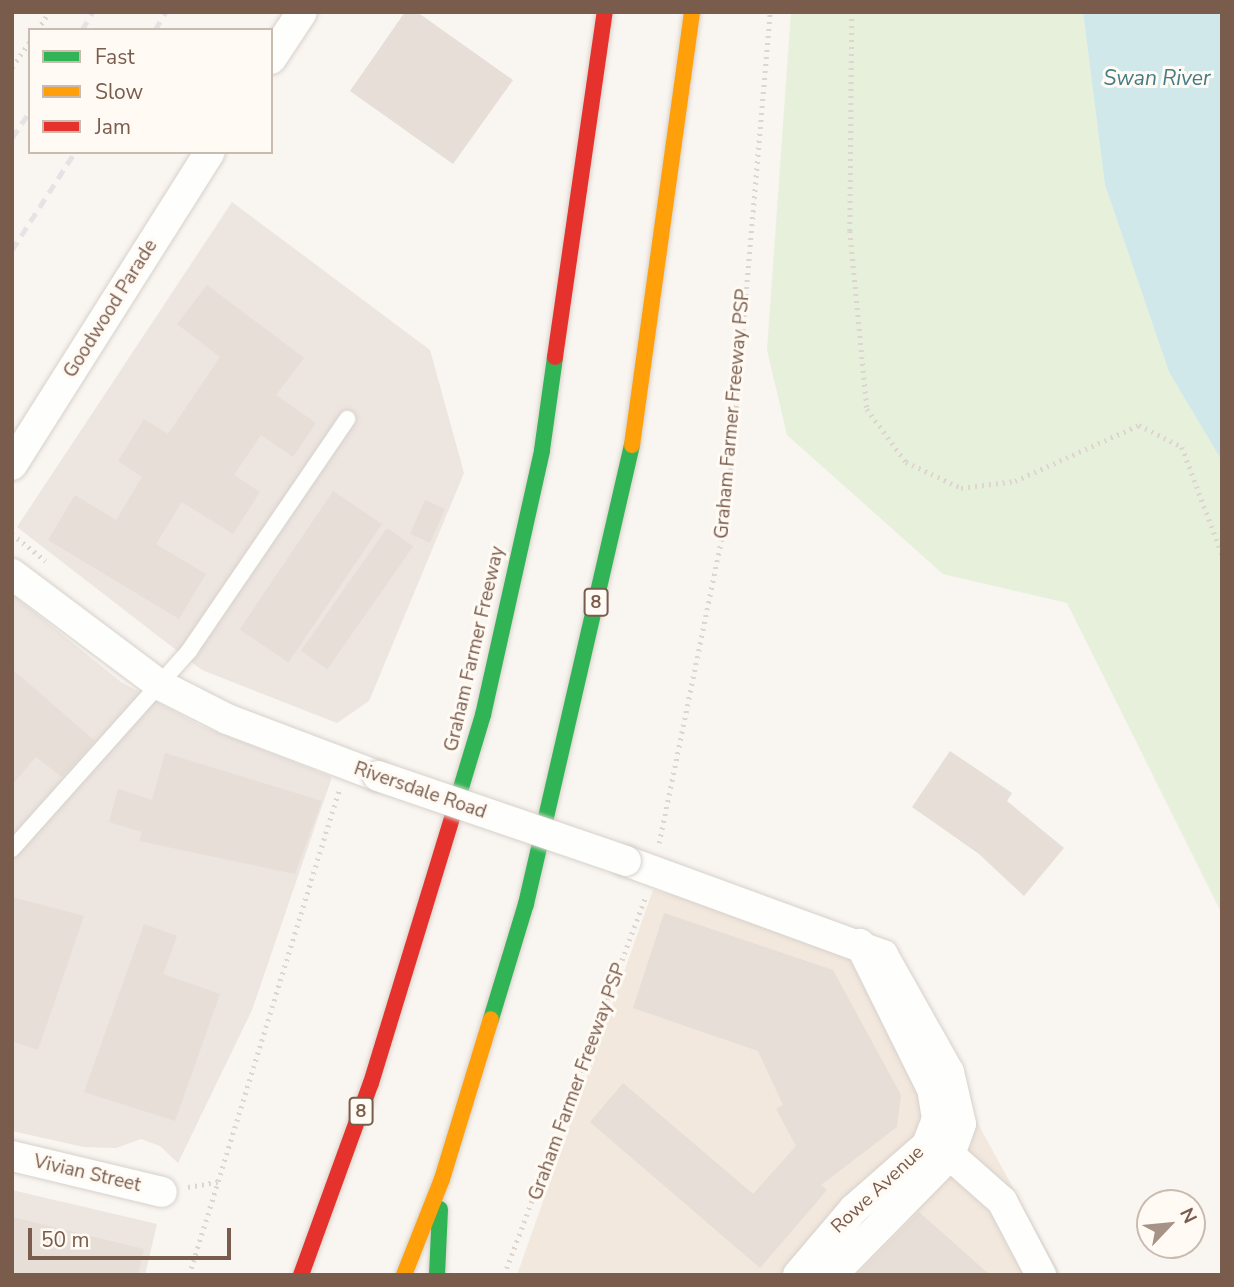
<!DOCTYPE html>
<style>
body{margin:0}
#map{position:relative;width:1234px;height:1287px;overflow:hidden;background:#f9f5f0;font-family:"Nunito Sans",sans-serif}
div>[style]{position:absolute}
.residential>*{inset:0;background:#f2e8de}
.industrial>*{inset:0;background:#ede5e0}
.green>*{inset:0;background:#e7f0db}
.water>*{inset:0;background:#d0e8ea}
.building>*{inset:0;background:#e6ded7;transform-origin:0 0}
.path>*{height:4.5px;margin-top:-2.25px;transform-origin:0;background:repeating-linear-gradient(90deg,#dcd5d0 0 2px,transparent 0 7px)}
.roads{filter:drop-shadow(0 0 2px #d7d1cb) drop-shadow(0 0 2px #d7d1cb)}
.lane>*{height:16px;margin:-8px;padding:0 8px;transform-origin:8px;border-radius:8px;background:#fefefd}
.street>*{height:30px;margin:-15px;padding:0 15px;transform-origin:15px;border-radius:15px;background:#fefefd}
.fast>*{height:16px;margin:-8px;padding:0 8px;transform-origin:8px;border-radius:8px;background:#30b455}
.slow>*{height:16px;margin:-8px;padding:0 8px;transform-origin:8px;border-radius:8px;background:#ff9f0a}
.jam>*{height:16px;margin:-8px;padding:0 8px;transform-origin:8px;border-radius:8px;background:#e5322d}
.rail>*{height:5px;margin-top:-2.5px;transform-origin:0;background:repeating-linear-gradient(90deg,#e6e3e7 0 10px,transparent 0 17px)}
.bridges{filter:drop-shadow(0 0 2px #d7d1cb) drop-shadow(0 0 2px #d7d1cb)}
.street-bridge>*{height:30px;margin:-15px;padding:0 15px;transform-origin:15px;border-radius:15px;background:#fefefd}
span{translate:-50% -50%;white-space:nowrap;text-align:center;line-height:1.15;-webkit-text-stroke:6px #fffaf3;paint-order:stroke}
.shield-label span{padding:2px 5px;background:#fffaf3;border:2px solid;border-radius:5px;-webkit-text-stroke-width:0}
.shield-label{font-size:18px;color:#7a5c4d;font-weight:700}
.street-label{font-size:19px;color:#7a5c4d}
.water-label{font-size:21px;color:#437c86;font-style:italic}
.frame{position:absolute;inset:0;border:14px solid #7a5c4d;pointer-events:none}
.legend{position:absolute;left:28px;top:28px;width:245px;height:126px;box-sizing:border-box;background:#fffaf3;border:2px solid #cabbb1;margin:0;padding:9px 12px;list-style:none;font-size:21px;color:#7a5c4d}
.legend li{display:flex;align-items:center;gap:14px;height:35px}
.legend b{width:35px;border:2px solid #cabbb1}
.north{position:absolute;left:1136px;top:1189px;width:70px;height:70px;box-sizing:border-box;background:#fffaf3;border:2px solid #cabbb1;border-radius:50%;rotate:64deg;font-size:19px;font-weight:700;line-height:28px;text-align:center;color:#7a5c4d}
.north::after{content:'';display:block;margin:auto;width:24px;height:32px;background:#a69286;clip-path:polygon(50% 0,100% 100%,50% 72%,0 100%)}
.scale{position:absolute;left:28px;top:1228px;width:203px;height:32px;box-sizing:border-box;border:4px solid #7a5c4d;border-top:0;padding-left:9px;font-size:21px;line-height:24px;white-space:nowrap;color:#7a5c4d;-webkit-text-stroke:5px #fffaf3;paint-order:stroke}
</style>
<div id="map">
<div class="residential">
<i style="clip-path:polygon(653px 890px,881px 947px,1061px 1275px,517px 1275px)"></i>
</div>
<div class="industrial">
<i style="clip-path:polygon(232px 202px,430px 350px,464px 473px,369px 701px,337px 723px,202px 670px,17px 527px)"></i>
<i style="clip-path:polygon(12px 594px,121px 682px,199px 725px,332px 777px,252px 1010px,178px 1163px,160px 1146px,141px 1139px,116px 1148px,84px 1147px,12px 1131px)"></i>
<i style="clip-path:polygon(12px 1190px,157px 1224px,145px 1275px,12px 1275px)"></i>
</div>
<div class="green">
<i style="clip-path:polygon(791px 12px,1083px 12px,1105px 185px,1169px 372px,1222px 461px,1222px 914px,1067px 603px,943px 574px,787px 435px,767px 350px)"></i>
</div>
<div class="water">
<i style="clip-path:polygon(1083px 12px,1222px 12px,1222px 461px,1169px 372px,1105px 185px)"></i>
</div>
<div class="building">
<i style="clip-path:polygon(405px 12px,417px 12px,513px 80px,453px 164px,350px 91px)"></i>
<i style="clip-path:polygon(207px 285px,304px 358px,276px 395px,316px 423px,293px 457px,261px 435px,234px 475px,260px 492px,233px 534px,182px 502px,156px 544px,206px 574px,179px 619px,48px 540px,75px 495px,116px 520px,142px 477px,118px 461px,144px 419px,168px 434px,220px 357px,177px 324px)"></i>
<i style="left:333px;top:491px;width:59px;height:167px;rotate:34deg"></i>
<i style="left:425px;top:500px;width:22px;height:37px;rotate:24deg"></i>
<i style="left:387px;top:528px;width:32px;height:150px;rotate:35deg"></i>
<i style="clip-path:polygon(12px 669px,95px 741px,62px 777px,36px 757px,12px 785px)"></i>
<i style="clip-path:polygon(950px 751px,1012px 793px,1007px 801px,1064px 848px,1024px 896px,979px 854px,912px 807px)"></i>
<i style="clip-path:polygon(165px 753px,322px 801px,295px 874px,139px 841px,142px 832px,109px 822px,118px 789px,152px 800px)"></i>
<i style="clip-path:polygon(12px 897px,84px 916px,38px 1050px,12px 1041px)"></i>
<i style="clip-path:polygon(664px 913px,833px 970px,901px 1095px,897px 1127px,821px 1185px,827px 1190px,760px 1268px,590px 1122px,623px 1083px,753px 1194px,796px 1146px,776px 1109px,783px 1105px,758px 1051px,633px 1008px)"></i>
<i style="clip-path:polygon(144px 924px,177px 936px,163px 974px,220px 994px,175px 1121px,84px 1092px)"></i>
<i style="clip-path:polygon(919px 1212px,990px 1275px,857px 1275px)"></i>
<i style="clip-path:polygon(12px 1217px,144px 1249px,138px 1275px,12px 1275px)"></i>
</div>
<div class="path">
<i style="left:852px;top:12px;width:219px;rotate:90.5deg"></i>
<i style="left:850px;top:231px;width:179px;rotate:84.5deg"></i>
<i style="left:867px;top:409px;width:66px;rotate:53.7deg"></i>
<i style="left:906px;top:462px;width:61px;rotate:25.3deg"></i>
<i style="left:961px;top:488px;width:54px;rotate:-7.4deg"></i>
<i style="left:1015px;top:481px;width:136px;rotate:-24.3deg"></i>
<i style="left:1139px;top:425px;width:48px;rotate:27.1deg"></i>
<i style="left:1182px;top:447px;width:114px;rotate:69.5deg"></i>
<i style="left:37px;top:30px;width:22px;rotate:-56deg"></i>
<i style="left:12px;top:67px;width:32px;rotate:-55deg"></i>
<i style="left:12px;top:534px;width:43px;rotate:38.5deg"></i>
<i style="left:659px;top:843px;width:338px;rotate:-78.4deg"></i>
<i style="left:727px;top:512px;width:502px;rotate:-85.08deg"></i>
<i style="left:188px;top:1187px;width:34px;rotate:-10deg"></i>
<i style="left:189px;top:1275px;width:508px;rotate:-72.81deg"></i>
<i style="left:504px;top:1275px;width:406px;rotate:-69.5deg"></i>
</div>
<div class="roads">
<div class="lane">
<i style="left:12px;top:849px;width:266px;rotate:-48.2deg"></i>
<i style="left:189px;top:651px;width:281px;rotate:-55.7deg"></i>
</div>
<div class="street">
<i style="left:271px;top:59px;width:56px;rotate:-56.6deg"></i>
<i style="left:12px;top:465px;width:370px;rotate:-57.7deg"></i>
<i style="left:12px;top:574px;width:185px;rotate:36.9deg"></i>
<i style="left:160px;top:685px;width:75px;rotate:26.9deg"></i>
<i style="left:227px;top:719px;width:161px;rotate:20.7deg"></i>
<i style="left:626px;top:861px;width:274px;rotate:20.1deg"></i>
<i style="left:883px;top:955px;width:134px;rotate:60.6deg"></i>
<i style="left:949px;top:1072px;width:53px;rotate:77deg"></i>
<i style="left:961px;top:1124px;width:33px;rotate:110deg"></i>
<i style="left:950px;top:1155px;width:168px;rotate:134.5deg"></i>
<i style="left:934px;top:1141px;width:91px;rotate:41.4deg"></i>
<i style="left:1002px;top:1201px;width:84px;rotate:62.2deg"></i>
<i style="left:12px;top:1156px;width:154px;rotate:13.5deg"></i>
<i style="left:798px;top:1275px;width:87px;rotate:-49.7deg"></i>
<i style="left:854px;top:1209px;width:97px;rotate:-41.2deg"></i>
<i style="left:927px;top:1145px;width:28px;rotate:-69deg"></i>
<i style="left:937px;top:1119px;width:30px;rotate:-99deg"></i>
<i style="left:932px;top:1089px;width:162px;rotate:-116.4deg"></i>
</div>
<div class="fast">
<i style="left:454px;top:811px;width:100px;rotate:-73.2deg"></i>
<i style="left:483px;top:715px;width:271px;rotate:-77.4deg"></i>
<i style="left:542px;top:450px;width:94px;rotate:-82deg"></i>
<i style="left:491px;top:1019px;width:120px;rotate:-73.1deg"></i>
<i style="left:526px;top:904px;width:471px;rotate:-77deg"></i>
<i style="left:437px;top:1275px;width:66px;rotate:-87.4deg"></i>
</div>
<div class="slow">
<i style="left:632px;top:445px;width:437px;rotate:-82.1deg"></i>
<i style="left:404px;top:1275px;width:103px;rotate:-68.4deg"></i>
<i style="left:442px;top:1179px;width:167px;rotate:-73deg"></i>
</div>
<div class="jam">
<i style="left:555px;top:357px;width:349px;rotate:-81.8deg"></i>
<i style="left:301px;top:1275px;width:204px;rotate:-70deg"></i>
<i style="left:371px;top:1083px;width:284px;rotate:-73deg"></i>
</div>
</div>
<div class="rail">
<i style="left:82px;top:30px;width:21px;rotate:-59deg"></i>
<i style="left:155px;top:30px;width:21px;rotate:-59deg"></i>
<i style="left:12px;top:138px;width:32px;rotate:-56deg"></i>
<i style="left:12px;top:250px;width:117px;rotate:-57.3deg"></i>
</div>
<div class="bridges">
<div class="street-bridge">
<i style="left:378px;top:776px;width:262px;rotate:18.9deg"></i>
</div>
</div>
<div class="shield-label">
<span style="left:596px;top:602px">8</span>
<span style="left:361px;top:1111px">8</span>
</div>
<div class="street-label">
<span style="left:111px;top:309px;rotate:-58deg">Goodwood Parade</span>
<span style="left:733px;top:414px;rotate:-85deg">Graham Farmer Freeway PSP</span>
<span style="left:475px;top:649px;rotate:-77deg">Graham Farmer Freeway</span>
<span style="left:420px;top:791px;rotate:19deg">Riversdale Road</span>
<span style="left:578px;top:1082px;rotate:-70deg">Graham Farmer Freeway PSP</span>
<span style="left:87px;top:1174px;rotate:13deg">Vivian Street</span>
<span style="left:878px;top:1190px;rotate:-43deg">Rowe Avenue</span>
</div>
<div class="water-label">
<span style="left:1157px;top:78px">Swan River</span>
</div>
<div class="frame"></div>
<ul class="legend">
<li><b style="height:9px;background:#30b455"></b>Fast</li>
<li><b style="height:9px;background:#ff9f0a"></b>Slow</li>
<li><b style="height:9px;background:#e5322d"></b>Jam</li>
</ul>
<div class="north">N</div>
<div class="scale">50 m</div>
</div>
